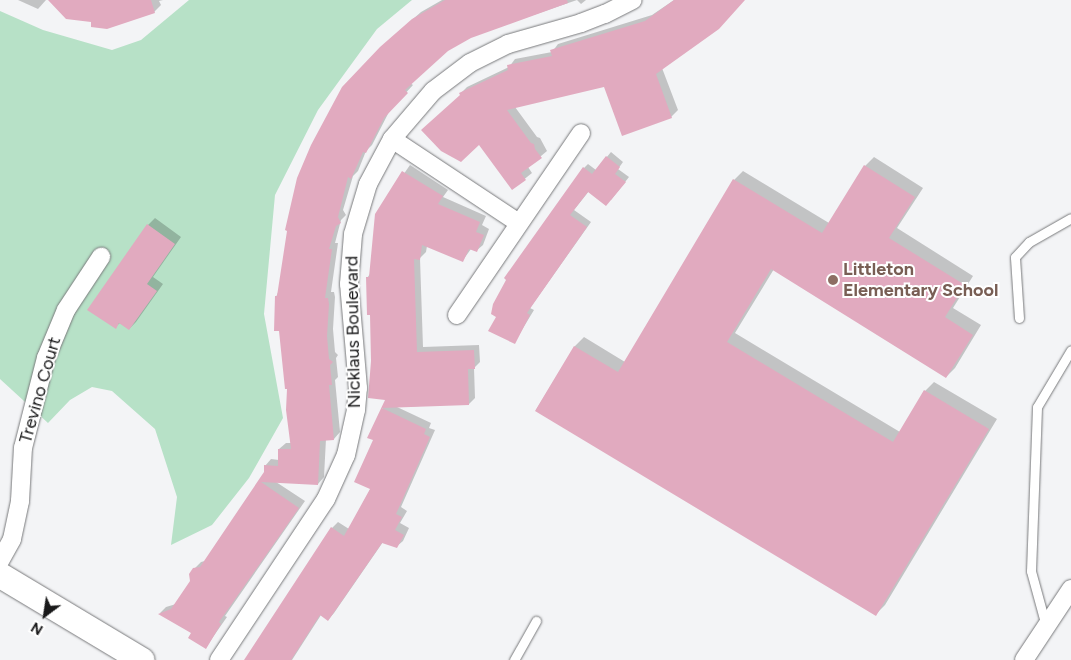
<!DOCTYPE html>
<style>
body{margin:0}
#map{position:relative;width:1071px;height:660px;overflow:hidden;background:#f3f4f6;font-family:Figtree,sans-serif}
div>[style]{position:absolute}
.green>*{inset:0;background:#b7e1c7}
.shadow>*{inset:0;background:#0003}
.building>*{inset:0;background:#e1aabf}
.roads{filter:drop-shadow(0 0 1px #78797b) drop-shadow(0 0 1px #78797b)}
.lane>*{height:9px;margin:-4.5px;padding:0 4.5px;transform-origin:4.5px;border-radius:4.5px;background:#fff}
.street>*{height:18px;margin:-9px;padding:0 9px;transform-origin:9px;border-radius:9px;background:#fff}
.secondary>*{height:25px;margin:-12.5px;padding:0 12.5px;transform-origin:12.5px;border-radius:12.5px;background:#fff}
.dots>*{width:14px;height:14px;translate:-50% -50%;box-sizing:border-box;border:2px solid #fff;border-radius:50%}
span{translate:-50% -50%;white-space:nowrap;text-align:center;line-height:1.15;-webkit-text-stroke:4px #fff;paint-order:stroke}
.education-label{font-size:18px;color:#785e54;font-weight:700}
.left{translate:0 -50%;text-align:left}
.street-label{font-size:18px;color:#19191a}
.north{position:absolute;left:20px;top:590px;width:50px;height:50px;-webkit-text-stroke:4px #fff;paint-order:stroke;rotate:211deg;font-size:14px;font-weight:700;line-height:20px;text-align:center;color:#19191a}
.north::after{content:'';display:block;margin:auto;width:18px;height:22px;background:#19191a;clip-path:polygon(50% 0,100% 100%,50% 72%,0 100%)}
</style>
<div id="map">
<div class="green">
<i style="clip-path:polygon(189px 0,412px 0,377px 29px,318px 110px,275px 195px,264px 314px,283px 418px,249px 478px,212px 525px,171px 545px,177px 497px,155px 429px,112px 391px,92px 387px,70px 400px,48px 423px,0 379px,0 11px,43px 30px,112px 50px,141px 40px)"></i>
</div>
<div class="shadow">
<i style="clip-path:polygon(18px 0,46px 0,38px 9px)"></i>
<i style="clip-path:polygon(50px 0,163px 0,159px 1px,161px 5px,154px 12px,93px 21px)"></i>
<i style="clip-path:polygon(442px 0,577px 0,470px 37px,448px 50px,410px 83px,413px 85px,390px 110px,372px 145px,366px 151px,358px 171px,353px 176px,343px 210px,346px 215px,341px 220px,335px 243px,338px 243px,331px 292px,334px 292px,335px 297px,333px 329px,335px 352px,338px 355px,336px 358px,338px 377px,335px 380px,340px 432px,334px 439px,326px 439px,324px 477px,318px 484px,276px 482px,305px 501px,225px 616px,227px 617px,206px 647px,192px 633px,160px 613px,166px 607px,176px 604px,192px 581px,194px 569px,201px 562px,205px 561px,265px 473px,265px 466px,271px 459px,279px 460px,279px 449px,286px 443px,291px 443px,289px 388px,276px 297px,388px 41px,421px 12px)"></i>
<i style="clip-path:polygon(577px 0,586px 0,581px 4px)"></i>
<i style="clip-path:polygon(674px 0,744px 0,662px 68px,678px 110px,671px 117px,605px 85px,515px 107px,537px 137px,540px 138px,547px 151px,528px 167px,532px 173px,512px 189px,461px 93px,467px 87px,509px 67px,515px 59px,552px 52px,558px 44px,652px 15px)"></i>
<i style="clip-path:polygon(611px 152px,623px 162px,618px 169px,629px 177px,611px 200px,589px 191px,574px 210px,591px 222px,530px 308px,534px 310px,514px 343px,584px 168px,588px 164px,596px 170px)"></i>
<i style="clip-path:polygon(874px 157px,923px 188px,897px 228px,973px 276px,953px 308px,981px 325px,955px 368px,946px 377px,774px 269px,735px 333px,900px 432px,925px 391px,934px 382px,997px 419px,885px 605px,876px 614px,536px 410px,575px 346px,584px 337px,625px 362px,734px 180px,743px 171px,829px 223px,865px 166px)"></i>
<i style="clip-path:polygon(410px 165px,448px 190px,443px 197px,486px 216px,482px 225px,489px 229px,483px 245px,476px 251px,471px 249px,463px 260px,427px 246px,426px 252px,420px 258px,423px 347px,479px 345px,480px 362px,474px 368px,475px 398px,469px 404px,397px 407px,431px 423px,429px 428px,435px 430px,401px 507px,407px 511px,400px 523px,409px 528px,403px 541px,396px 547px,383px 542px,334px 613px,328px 620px,321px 615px,292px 660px,245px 660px,332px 528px,338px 522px,349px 529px,371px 488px,374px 439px,369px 437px,387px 399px,372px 361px,372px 313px,367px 278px,370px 274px,376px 214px)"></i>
<i style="clip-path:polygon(155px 218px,181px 237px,153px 277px,163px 284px,136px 322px,129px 329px,120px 323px,115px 327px,148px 225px)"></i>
</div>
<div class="building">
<i style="clip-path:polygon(48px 0,151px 0,155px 13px,107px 29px,91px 27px,91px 22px,66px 19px)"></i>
<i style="clip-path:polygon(445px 0,567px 0,568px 3px,471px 38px,448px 51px,405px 90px,408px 93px,384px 118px,366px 153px,363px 152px,351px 179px,348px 177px,338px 217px,341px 223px,336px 226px,329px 249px,332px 249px,325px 298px,328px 298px,329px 304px,327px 336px,329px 359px,333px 362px,330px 365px,332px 385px,329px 385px,334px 440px,320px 441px,318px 485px,261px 482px,299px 508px,219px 622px,221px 624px,206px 649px,188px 638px,191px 633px,158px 614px,171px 609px,190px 581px,189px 574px,193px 568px,200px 567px,264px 472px,264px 465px,278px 466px,278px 449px,291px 449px,286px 410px,287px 389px,285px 389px,279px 331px,274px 331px,275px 296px,277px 296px,287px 231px,285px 230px,297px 178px,311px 145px,342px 87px,380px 47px,412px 19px)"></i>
<i style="clip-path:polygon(674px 0,745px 0,719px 29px,656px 74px,672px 118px,622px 136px,604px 87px,507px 110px,531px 143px,534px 144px,535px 149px,542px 158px,521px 173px,526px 180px,512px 190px,479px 145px,461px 162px,441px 151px,421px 130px,460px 95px,459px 93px,508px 70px,507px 65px,552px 56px,550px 50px,645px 21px)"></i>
<i style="clip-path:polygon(606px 156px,620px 167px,615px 174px,626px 182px,606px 206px,588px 192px,570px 215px,587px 227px,527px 313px,530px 315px,515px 344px,488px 331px,496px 317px,491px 314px,493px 304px,506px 280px,504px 278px,583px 167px,592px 174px)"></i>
<i style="clip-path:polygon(864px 165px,915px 197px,889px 238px,965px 285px,945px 317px,973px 335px,946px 378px,771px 269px,727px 342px,893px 442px,924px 390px,989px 429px,876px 616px,535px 411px,574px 346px,618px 372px,733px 179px,822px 233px)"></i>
<i style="clip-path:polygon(402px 171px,443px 196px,438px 204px,480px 222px,476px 232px,484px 235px,477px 252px,469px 249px,463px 262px,422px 245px,420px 260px,414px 259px,417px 352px,474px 350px,475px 369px,468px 369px,469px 405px,382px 408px,426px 429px,424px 434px,430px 437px,396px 514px,402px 517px,395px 530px,404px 535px,397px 548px,382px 543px,328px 621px,320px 615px,291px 660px,244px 660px,331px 527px,344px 536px,370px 489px,354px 482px,373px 440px,367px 438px,385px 400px,368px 398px,371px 361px,370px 315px,367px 315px,366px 277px,369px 277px,375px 214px)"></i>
<i style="clip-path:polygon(147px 224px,175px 244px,147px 284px,157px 291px,129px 330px,119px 323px,116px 329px,87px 310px)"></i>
</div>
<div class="roads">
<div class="lane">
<i style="left:1019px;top:318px;width:61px;rotate:-93.8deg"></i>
<i style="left:1015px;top:257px;width:21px;rotate:-47deg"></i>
<i style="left:1029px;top:242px;width:48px;rotate:-29.7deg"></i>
<i style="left:1046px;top:626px;width:57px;rotate:-105.3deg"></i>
<i style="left:1031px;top:571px;width:164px;rotate:-87.9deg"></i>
<i style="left:1037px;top:407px;width:66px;rotate:-59.2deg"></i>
<i style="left:514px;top:660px;width:45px;rotate:-60.6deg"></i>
</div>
<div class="street">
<i style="left:392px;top:139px;width:152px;rotate:33.5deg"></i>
<i style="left:457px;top:315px;width:220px;rotate:-55.7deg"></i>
<i style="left:0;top:561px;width:25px;rotate:-61deg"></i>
<i style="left:12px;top:539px;width:39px;rotate:-78deg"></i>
<i style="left:20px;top:501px;width:53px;rotate:-86.8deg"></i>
<i style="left:23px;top:448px;width:93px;rotate:-75.7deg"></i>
<i style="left:46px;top:358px;width:52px;rotate:-67.4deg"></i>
<i style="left:66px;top:310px;width:64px;rotate:-56.6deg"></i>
<i style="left:219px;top:660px;width:193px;rotate:-56.4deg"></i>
<i style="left:326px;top:499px;width:48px;rotate:-65.6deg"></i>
<i style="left:346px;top:455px;width:46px;rotate:-77.5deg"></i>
<i style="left:356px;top:410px;width:22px;rotate:-85deg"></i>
<i style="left:358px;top:388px;width:104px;rotate:-94.9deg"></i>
<i style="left:349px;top:284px;width:50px;rotate:-85.4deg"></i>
<i style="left:353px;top:234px;width:52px;rotate:-73.3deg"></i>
<i style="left:368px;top:184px;width:51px;rotate:-61.9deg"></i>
<i style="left:392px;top:139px;width:63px;rotate:-49.5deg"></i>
<i style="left:433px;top:91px;width:46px;rotate:-37.1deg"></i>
<i style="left:470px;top:63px;width:42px;rotate:-26.6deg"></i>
<i style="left:508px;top:44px;width:76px;rotate:-16deg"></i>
<i style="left:581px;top:23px;width:26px;rotate:-21deg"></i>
<i style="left:605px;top:14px;width:31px;rotate:-27deg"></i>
<i style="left:1024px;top:660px;width:85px;rotate:-56.5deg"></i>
</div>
<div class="secondary">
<i style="left:0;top:575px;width:165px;rotate:30.9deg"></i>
</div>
</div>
<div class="dots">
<i style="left:833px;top:280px;background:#8d6e63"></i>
</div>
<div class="education-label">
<span class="left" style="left:843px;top:280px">Littleton<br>Elementary School</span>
</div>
<div class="street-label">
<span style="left:353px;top:332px;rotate:-91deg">Nicklaus Boulevard</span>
<span style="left:40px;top:390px;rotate:-74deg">Trevino Court</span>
</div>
<div class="north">N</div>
</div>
